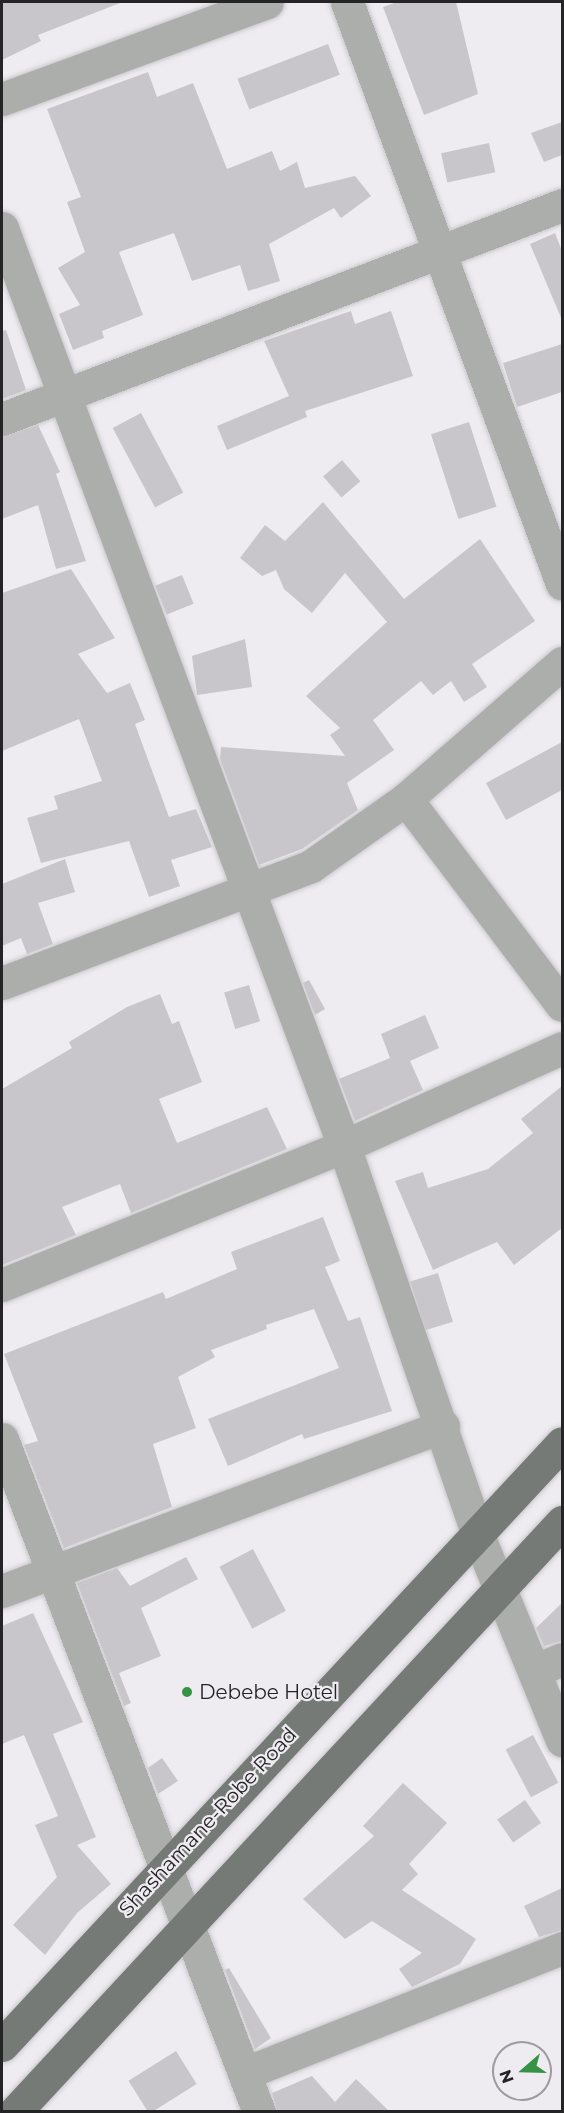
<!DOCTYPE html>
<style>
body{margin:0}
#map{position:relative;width:564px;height:2113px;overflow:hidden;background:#eeebf1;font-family:Montserrat,sans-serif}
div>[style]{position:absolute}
.building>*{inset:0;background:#c9c6cb;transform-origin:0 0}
.roads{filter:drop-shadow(0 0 2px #cac7cc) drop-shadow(0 0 2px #cac7cc)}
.minor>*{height:33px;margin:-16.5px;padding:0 16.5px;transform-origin:16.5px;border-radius:16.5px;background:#acaeac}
.major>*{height:33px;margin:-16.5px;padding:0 16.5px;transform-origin:16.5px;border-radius:16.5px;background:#767a76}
.dots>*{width:16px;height:16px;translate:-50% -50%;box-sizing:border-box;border:3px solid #eeebf1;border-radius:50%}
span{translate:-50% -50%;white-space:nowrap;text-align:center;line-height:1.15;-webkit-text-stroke:4.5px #eeebf1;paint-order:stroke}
.poi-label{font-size:20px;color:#242325}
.left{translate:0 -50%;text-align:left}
.street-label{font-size:20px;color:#242325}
.frame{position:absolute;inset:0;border:3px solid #242325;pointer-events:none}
.north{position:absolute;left:492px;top:2041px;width:60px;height:60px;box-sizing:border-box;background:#eeebf1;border:2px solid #9d9b9f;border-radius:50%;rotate:250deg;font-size:16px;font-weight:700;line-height:24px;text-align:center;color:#242325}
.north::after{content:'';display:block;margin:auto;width:21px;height:27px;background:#369244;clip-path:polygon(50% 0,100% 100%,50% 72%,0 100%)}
</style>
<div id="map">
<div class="building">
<i style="clip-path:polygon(2px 2px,120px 2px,120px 3px,38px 35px,41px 41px,2px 60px)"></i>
<i style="clip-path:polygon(397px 2px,456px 2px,478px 94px,424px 115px,383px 7px)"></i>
<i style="left:328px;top:44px;width:33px;height:97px;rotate:69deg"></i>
<i style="clip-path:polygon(148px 72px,157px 97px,193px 83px,227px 169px,272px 151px,280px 171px,297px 162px,305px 188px,355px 176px,371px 196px,341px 218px,334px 208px,269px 244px,280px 281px,248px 291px,240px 265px,192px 281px,174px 233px,119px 252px,143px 315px,102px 331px,104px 338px,73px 350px,59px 314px,80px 305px,58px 268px,85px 252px,67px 202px,81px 197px,47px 109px)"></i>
<i style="clip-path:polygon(562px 122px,562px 155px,544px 162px,531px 133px)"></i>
<i style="left:489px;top:143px;width:30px;height:49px;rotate:78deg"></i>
<i style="clip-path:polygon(555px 233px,562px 251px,562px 320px,530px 244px)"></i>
<i style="clip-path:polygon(351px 311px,355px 324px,391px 311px,413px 376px,305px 411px,307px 417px,227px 450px,217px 426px,289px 396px,264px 341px)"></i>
<i style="clip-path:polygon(6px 330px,26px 390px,2px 399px,2px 331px)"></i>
<i style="clip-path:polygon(562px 344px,562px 392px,517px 407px,503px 363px)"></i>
<i style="left:141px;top:413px;width:90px;height:32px;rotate:62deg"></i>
<i style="left:469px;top:422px;width:89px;height:40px;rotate:72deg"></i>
<i style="clip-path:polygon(38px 425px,60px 472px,56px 474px,86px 561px,56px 569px,38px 505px,2px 519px,2px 437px)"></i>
<i style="left:342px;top:460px;width:28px;height:25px;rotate:49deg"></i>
<i style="clip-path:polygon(323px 502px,404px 599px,480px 539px,535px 621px,472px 664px,487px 687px,464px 702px,451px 681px,433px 695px,421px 681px,373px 720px,394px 750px,347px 783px,358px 810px,302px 849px,259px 865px,220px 759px,221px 747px,345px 756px,330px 735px,340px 728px,306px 696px,387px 622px,345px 573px,312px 613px,284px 589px,276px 570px,262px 576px,240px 558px,265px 525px,285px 541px)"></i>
<i style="clip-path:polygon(71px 569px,115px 638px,78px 654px,107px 693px,130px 683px,145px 720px,135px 724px,169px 817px,196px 809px,212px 847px,171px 860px,180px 886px,149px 897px,129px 841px,41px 863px,27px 818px,58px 809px,54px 796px,102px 781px,79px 719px,2px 751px,2px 593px)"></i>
<i style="left:182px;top:575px;width:31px;height:29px;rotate:68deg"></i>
<i style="clip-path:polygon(245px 639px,252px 687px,197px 695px,192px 656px)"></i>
<i style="clip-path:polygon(562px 742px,562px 790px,506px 820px,486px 783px)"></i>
<i style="clip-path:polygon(65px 859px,75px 892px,38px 903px,53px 944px,27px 954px,21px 938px,2px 946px,2px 884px)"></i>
<i style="clip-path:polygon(309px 980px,325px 1009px,315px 1015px,303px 983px)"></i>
<i style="left:249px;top:985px;width:38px;height:26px;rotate:73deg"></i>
<i style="clip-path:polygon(160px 994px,172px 1024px,179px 1021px,202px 1082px,159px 1099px,177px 1143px,267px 1107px,287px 1149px,131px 1213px,120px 1184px,62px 1207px,76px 1235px,2px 1265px,2px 1089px,72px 1048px,69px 1042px,127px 1007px)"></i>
<i style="clip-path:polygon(425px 1015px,439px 1048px,410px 1061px,423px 1090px,355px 1121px,339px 1079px,390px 1058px,381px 1034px)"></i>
<i style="clip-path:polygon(562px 1086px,562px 1228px,514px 1265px,497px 1242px,433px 1270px,395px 1181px,423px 1172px,428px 1188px,488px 1169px,533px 1133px,521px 1119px)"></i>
<i style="clip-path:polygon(323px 1217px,340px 1261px,325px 1267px,348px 1321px,360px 1317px,392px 1411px,304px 1439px,302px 1434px,228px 1466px,208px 1419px,339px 1368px,314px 1309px,266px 1325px,267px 1329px,211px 1350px,215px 1357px,178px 1377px,196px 1428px,153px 1444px,172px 1507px,64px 1548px,24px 1445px,38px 1441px,4px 1354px,163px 1292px,166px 1299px,237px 1269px,231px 1252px)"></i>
<i style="left:438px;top:1273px;width:51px;height:29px;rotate:73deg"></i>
<i style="left:253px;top:1549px;width:70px;height:38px;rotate:62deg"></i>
<i style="clip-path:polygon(186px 1557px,198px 1579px,141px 1608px,161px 1656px,119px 1673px,131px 1703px,124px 1706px,77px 1583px,117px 1568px,130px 1586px)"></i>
<i style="clip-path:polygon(562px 1603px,562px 1641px,544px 1646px,536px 1628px)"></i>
<i style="clip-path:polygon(33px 1613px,83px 1722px,53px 1734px,96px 1837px,77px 1845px,111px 1884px,77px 1913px,45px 1955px,13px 1925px,57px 1877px,35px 1825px,58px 1816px,24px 1735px,2px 1744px,2px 1626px)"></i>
<i style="left:533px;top:1735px;width:54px;height:31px;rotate:62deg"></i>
<i style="clip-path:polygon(162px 1758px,178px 1781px,158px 1794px,148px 1768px)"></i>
<i style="clip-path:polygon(403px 1783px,447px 1823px,409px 1864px,418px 1874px,402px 1890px,476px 1939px,460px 1964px,412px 1987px,399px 1969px,422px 1953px,372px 1921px,345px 1939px,303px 1899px,374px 1836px,363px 1826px)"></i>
<i style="left:525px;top:1800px;width:28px;height:34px;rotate:55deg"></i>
<i style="clip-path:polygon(562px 1888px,562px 1930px,539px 1937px,524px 1906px)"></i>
<i style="clip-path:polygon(229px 1968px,271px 2038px,255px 2049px,225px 1970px)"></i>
<i style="left:176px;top:2051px;width:39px;height:56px;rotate:58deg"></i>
<i style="clip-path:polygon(312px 2076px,335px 2102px,356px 2079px,390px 2112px,277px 2112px,272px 2093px)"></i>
</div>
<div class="roads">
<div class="minor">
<i style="left:347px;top:2px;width:620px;rotate:69.72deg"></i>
<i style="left:2px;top:99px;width:282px;rotate:-20.1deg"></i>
<i style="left:2px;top:228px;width:980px;rotate:69.57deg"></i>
<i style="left:344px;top:1146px;width:409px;rotate:71deg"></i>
<i style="left:477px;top:1533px;width:224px;rotate:67.7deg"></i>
<i style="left:2px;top:419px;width:599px;rotate:-20.91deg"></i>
<i style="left:406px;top:799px;width:258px;rotate:52.9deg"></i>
<i style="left:2px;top:983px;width:330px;rotate:-20.7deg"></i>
<i style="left:311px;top:866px;width:116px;rotate:-35.2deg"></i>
<i style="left:406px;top:799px;width:207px;rotate:-41.1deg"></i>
<i style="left:2px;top:1285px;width:369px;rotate:-22.1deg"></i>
<i style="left:344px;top:1146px;width:239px;rotate:-24.2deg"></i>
<i style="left:2px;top:1439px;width:720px;rotate:69.1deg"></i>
<i style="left:2px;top:1591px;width:471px;rotate:-20.5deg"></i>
<i style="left:534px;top:1671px;width:30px;rotate:-23deg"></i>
<i style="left:245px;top:2073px;width:341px;rotate:-21.5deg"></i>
</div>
<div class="major">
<i style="left:2px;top:2045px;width:822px;rotate:-47.07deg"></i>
<i style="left:15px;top:2112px;width:805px;rotate:-47.17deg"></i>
</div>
</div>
<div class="dots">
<i style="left:187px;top:1692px;background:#369244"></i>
</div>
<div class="poi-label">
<span class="left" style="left:199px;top:1692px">Debebe Hotel</span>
</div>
<div class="street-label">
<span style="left:208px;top:1822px;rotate:-47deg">Shashamane-Robe Road</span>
</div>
<div class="frame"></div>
<div class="north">N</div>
</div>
